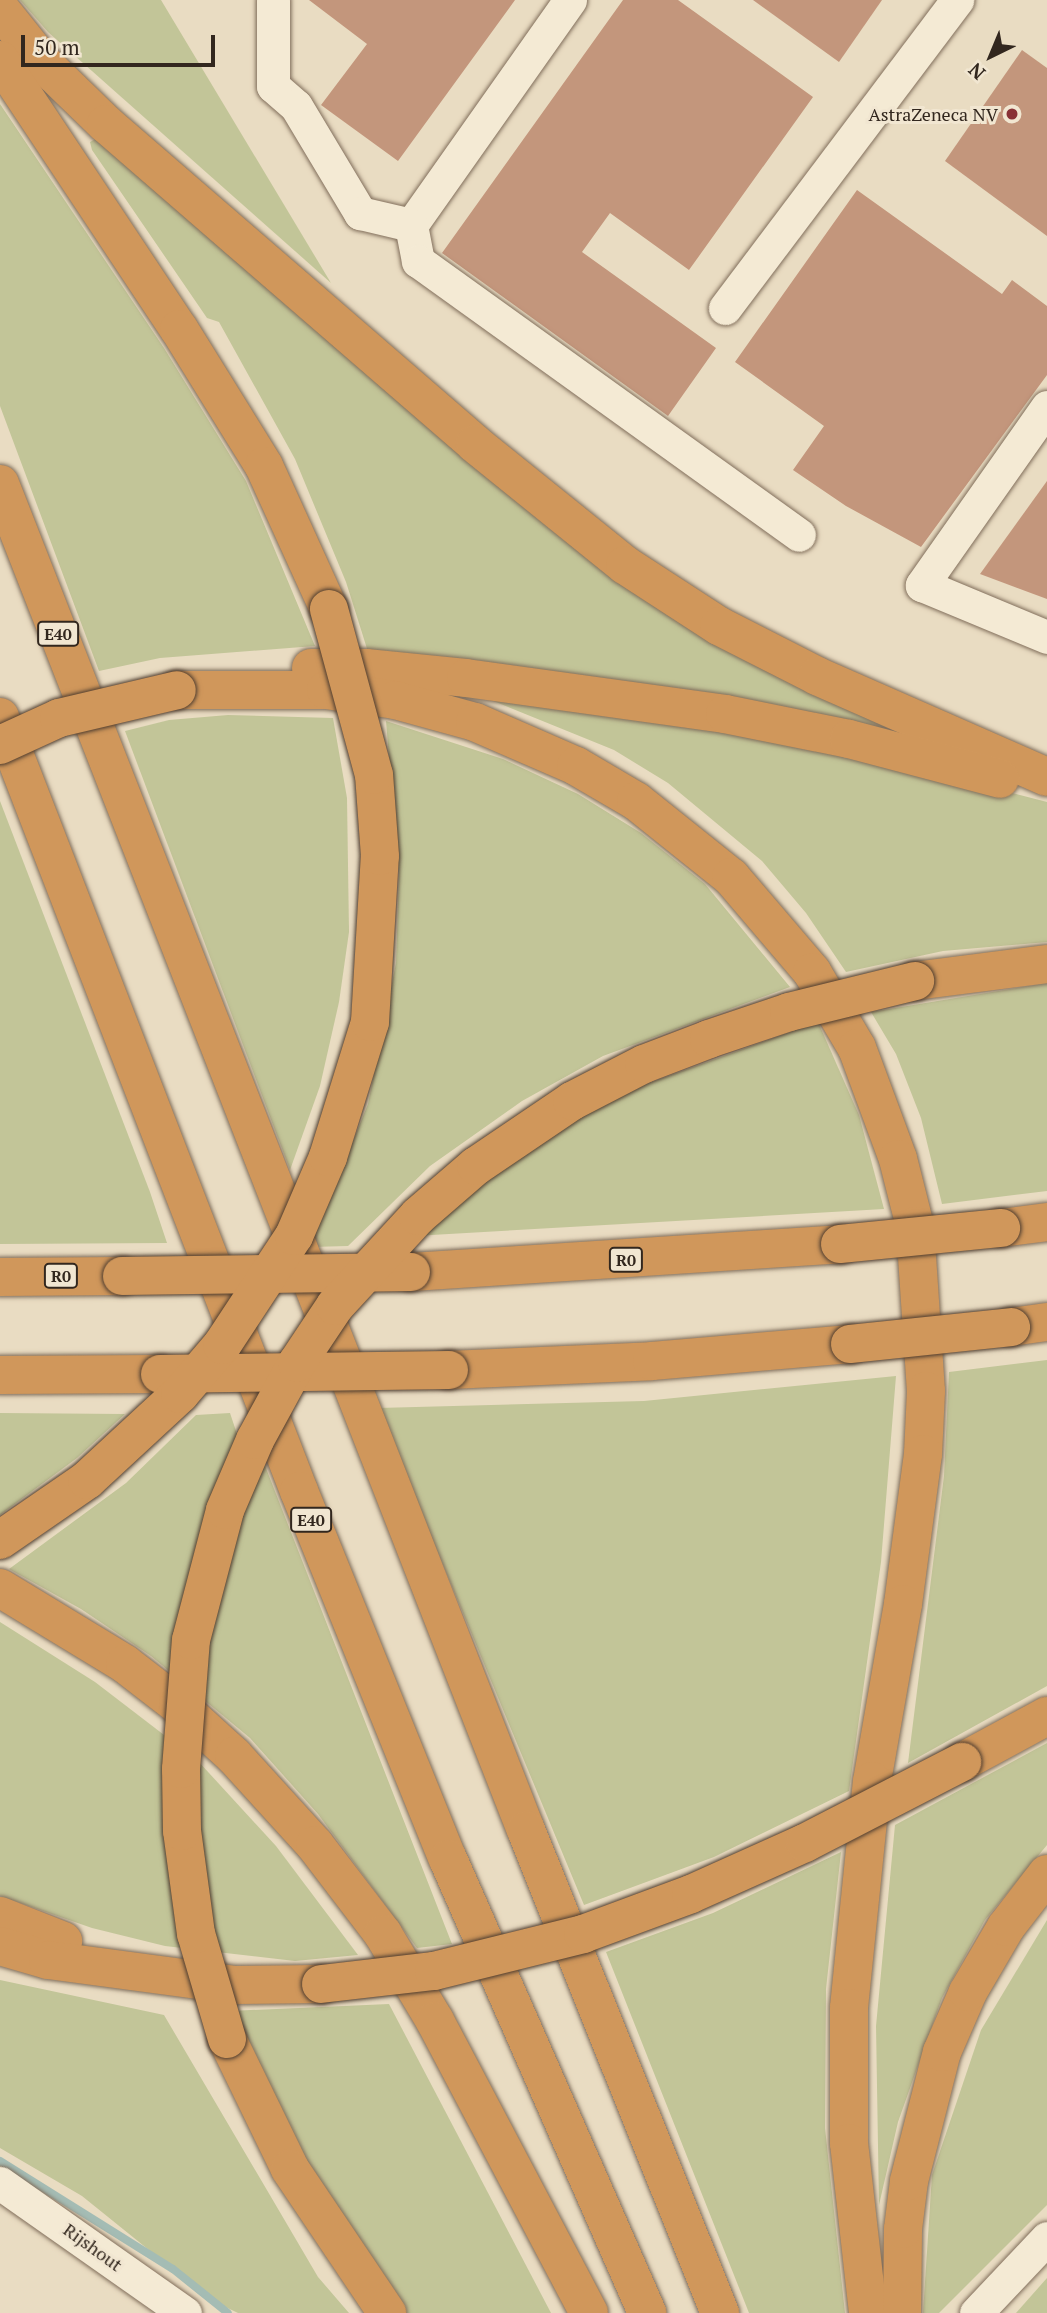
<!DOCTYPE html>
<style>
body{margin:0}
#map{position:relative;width:1047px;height:2313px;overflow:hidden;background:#e9dcc2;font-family:"PT Serif",serif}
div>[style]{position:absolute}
.green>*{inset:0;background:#c2c598}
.stream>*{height:8px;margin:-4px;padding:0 4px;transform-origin:4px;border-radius:4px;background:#a4bcb4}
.building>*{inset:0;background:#c3967c}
.roads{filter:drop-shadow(0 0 2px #816e5b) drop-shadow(0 0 2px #816e5b)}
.minor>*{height:33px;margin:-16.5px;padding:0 16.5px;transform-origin:16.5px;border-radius:16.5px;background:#f4ead4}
.highway>*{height:38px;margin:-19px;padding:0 19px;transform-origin:19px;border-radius:19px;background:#d0975b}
.bridges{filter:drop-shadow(0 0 2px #4f3d2f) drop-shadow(0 0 2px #4f3d2f)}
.highway-bridge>*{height:38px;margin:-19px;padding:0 19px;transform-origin:19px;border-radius:19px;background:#d0975b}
.dots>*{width:19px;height:19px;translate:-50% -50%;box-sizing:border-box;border:4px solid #f1e6d1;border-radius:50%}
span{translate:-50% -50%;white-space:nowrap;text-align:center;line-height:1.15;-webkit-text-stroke:6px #f1e6d1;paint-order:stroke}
.shield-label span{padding:2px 5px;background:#f1e6d1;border:2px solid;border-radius:5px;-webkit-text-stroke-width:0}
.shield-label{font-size:16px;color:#32271e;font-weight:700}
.poi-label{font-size:18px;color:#32271e}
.right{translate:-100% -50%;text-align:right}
.street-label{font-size:18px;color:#32271e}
.north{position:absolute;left:956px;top:21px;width:70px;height:70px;-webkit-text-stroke:5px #f1e6d1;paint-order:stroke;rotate:223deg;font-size:19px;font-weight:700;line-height:28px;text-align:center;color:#32271e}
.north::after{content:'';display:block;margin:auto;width:24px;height:32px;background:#32271e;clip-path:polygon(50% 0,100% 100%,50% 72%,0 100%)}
.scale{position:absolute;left:21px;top:35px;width:194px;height:32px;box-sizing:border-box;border:4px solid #32271e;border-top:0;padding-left:9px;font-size:21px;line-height:24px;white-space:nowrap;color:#32271e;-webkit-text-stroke:5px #f1e6d1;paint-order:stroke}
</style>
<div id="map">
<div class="green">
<i style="clip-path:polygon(20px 0,161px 0,331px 283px,48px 32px)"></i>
<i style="clip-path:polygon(0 104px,164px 348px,246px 481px,315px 646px,160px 658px,99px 671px,0 406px)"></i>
<i style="clip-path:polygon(101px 136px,227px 254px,846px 706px,888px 729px,703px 696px,369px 655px,346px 582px,295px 459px,219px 322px,207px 318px,92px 150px,90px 142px)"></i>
<i style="clip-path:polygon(486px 698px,645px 716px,882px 760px,1047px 802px,1047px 942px,943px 951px,846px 972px,806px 913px,762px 861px,668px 783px,614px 750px)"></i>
<i style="clip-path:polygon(228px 715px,333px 718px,347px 798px,349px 932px,339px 1002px,320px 1086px,290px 1170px,125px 731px,169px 720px)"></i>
<i style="clip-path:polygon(386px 721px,503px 759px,578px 794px,641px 833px,705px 884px,790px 987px,603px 1056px,522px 1101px,430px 1166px,348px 1246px,310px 1247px,368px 1104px,396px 963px,399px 874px)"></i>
<i style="clip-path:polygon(0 801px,150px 1192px,167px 1243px,0 1244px)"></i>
<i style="clip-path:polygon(1047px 983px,1047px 1191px,942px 1204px,921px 1118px,896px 1054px,871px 1012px)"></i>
<i style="clip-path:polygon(818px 1022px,859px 1115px,884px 1209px,414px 1236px,494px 1169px,602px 1100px)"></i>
<i style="clip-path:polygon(1047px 1360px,1047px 1686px,908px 1763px,944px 1476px,949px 1372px)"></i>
<i style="clip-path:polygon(896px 1376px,881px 1562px,849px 1791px,714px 1857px,584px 1905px,378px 1408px,644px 1401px)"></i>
<i style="clip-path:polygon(0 1413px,125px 1414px,77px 1458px,0 1515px)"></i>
<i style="clip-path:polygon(230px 1413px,253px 1482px,262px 1458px,452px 1944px,417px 1948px,318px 1814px,250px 1738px,151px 1656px,81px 1609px,9px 1569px,126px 1483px,196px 1415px)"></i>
<i style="clip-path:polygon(0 1622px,95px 1682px,198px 1761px,276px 1846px,358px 1955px,295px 1961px,165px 1946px,92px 1928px,0 1896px)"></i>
<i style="clip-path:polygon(1047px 1743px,1047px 1845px,985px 1920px,942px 1998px,898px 2122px,879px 2205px,876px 2026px,895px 1825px)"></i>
<i style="clip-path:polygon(841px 1852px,826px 1989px,825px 2128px,845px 2313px,749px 2313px,606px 1952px,713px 1913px)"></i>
<i style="clip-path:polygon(1047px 1920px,1047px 2205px,939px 2313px,923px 2313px,932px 2175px,981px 2030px)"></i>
<i style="clip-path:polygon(0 1980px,164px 2015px,318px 2277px,349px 2313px,238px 2313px,211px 2300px,82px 2196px,0 2148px)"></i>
<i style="clip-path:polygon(389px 2004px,551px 2313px,406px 2313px,294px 2152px,230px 2011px)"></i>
<i style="clip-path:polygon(1047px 2278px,1047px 2313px,1016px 2313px)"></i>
</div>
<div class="stream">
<i style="left:0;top:2161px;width:204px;rotate:32deg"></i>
<i style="left:173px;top:2269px;width:70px;rotate:38.7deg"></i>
</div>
<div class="building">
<i style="clip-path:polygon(309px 0,515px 0,398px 161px,321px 105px,367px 44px)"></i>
<i style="clip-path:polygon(623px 0,678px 0,813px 97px,689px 270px,610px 213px,582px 252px,716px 348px,668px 416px,442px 253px)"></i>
<i style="clip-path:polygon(753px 0,882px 0,839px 62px)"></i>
<i style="clip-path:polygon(1022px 50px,1047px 68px,1047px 236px,945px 161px)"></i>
<i style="clip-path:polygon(857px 190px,1002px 294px,1012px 280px,1047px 306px,1047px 375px,921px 547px,846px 506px,793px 470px,824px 426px,735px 362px)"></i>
<i style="clip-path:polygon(1047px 481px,1047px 599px,980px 574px)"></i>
</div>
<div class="roads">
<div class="minor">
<i style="left:273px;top:0;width:86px;rotate:90deg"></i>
<i style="left:273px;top:86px;width:30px;rotate:41deg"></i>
<i style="left:296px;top:106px;width:125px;rotate:59.1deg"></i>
<i style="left:360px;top:213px;width:52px;rotate:13.2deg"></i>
<i style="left:570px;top:0;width:276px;rotate:125.2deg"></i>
<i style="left:411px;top:225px;width:37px;rotate:79deg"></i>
<i style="left:418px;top:261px;width:469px;rotate:35.7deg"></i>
<i style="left:725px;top:308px;width:386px;rotate:-53deg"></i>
<i style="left:1047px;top:407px;width:218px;rotate:125.1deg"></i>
<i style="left:922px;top:585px;width:135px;rotate:22.6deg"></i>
<i style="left:0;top:2183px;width:226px;rotate:35.1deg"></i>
<i style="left:976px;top:2313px;width:103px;rotate:-46.6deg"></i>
</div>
<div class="highway">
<i style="left:0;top:9px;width:70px;rotate:51.3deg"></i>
<i style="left:44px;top:64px;width:86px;rotate:44.1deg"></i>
<i style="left:106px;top:124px;width:488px;rotate:40.9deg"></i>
<i style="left:475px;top:444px;width:193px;rotate:38.9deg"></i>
<i style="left:625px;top:565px;width:112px;rotate:33deg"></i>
<i style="left:719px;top:626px;width:110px;rotate:27deg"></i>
<i style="left:817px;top:676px;width:251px;rotate:23.7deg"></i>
<i style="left:0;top:60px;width:323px;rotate:56.4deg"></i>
<i style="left:179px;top:329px;width:161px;rotate:58.2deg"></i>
<i style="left:264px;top:466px;width:157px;rotate:65.6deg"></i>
<i style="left:0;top:484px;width:1445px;rotate:68.66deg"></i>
<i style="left:526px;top:1830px;width:521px;rotate:68.12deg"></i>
<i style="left:311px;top:668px;width:55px"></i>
<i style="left:366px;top:668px;width:100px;rotate:5.7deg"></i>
<i style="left:466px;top:678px;width:261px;rotate:7.9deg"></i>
<i style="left:725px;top:714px;width:126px;rotate:11.4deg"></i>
<i style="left:849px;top:739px;width:156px;rotate:14.8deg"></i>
<i style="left:177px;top:690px;width:149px"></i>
<i style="left:326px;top:690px;width:70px;rotate:8.2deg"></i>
<i style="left:395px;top:700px;width:83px;rotate:15.4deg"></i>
<i style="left:475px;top:722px;width:110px;rotate:23.5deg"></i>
<i style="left:576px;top:766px;width:69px;rotate:30.3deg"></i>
<i style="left:636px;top:801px;width:122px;rotate:38.7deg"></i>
<i style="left:731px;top:877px;width:125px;rotate:49.5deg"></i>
<i style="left:812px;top:972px;width:88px;rotate:59.4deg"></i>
<i style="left:857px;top:1048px;width:118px;rotate:69.7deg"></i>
<i style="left:898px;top:1159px;width:69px;rotate:75.8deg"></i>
<i style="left:915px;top:1226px;width:165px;rotate:86.2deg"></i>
<i style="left:926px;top:1391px;width:63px;rotate:92.7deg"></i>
<i style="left:923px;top:1454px;width:151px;rotate:97.6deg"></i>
<i style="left:903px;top:1604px;width:180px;rotate:99.9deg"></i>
<i style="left:872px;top:1781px;width:228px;rotate:95.8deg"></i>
<i style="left:849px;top:2008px;width:135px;rotate:90deg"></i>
<i style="left:849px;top:2143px;width:171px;rotate:83.6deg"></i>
<i style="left:0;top:717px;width:830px;rotate:68.88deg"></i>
<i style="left:299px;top:1491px;width:397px;rotate:68deg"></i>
<i style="left:448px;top:1859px;width:496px;rotate:66.3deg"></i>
<i style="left:915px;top:981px;width:133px;rotate:-7.3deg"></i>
<i style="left:1001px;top:1228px;width:46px;rotate:-7.4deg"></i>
<i style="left:411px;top:1272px;width:430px;rotate:-3.7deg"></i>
<i style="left:0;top:1277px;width:122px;rotate:-0.5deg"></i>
<i style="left:1011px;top:1327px;width:36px;rotate:-8deg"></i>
<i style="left:449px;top:1370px;width:203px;rotate:-2.5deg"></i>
<i style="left:652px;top:1361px;width:199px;rotate:-4.9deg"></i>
<i style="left:0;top:1375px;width:160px;rotate:-0.4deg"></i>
<i style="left:0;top:1588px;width:146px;rotate:31.3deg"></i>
<i style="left:125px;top:1664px;width:67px;rotate:37.7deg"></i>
<i style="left:178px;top:1705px;width:76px;rotate:42.3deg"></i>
<i style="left:234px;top:1756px;width:120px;rotate:47.7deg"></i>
<i style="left:315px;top:1845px;width:112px;rotate:52.6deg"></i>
<i style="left:383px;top:1934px;width:101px;rotate:59.1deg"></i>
<i style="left:435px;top:2021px;width:330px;rotate:62.2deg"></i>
<i style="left:962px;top:1762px;width:97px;rotate:-28.4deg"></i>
<i style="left:0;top:1916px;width:68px;rotate:21.6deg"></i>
<i style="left:0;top:1946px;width:50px;rotate:16.3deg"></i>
<i style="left:48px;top:1960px;width:189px;rotate:7.6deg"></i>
<i style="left:235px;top:1985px;width:86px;rotate:-0.7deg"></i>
<i style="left:227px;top:2039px;width:144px;rotate:64.1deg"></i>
<i style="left:290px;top:2169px;width:174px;rotate:56deg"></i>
<i style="left:902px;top:2313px;width:84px;rotate:-89.3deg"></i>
<i style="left:903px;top:2229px;width:48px;rotate:-82.9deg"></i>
<i style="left:909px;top:2181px;width:133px;rotate:-75.7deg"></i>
<i style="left:942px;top:2052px;width:65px;rotate:-66.6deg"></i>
<i style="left:968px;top:1992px;width:75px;rotate:-59.7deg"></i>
<i style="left:1006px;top:1927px;width:67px;rotate:-52.3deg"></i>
</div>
</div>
<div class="bridges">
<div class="highway-bridge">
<i style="left:0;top:745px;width:65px;rotate:-24.6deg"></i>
<i style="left:59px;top:718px;width:121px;rotate:-13.3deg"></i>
<i style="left:840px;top:1244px;width:162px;rotate:-5.7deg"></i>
<i style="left:122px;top:1276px;width:289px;rotate:-0.8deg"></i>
<i style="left:850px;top:1344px;width:162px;rotate:-6deg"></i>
<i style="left:160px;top:1374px;width:289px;rotate:-0.8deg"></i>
<i style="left:0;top:1540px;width:106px;rotate:-34.6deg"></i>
<i style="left:87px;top:1480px;width:127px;rotate:-42.8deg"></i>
<i style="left:180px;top:1394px;width:65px;rotate:-49.4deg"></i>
<i style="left:222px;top:1345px;width:131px;rotate:-56.6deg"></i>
<i style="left:294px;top:1236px;width:86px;rotate:-66.7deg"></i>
<i style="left:328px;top:1157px;width:141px;rotate:-72.7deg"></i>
<i style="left:370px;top:1022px;width:166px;rotate:-86.6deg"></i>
<i style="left:380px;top:856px;width:81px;rotate:-94.2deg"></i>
<i style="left:374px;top:775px;width:172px;rotate:-105.2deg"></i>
<i style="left:321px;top:1984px;width:114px;rotate:-6.6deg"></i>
<i style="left:434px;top:1971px;width:154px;rotate:-13.9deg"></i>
<i style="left:583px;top:1934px;width:115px;rotate:-20.3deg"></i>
<i style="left:691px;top:1894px;width:125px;rotate:-24.1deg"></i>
<i style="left:805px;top:1843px;width:177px;rotate:-27.3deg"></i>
<i style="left:227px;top:2039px;width:109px;rotate:-106.4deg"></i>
<i style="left:196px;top:1934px;width:104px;rotate:-97.7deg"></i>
<i style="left:182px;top:1831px;width:62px;rotate:-90.9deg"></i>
<i style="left:181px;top:1769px;width:129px;rotate:-85.6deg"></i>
<i style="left:191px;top:1640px;width:134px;rotate:-75.3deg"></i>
<i style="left:225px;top:1510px;width:76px;rotate:-66.8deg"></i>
<i style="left:255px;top:1440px;width:88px;rotate:-61.4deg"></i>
<i style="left:297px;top:1363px;width:69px;rotate:-56.3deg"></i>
<i style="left:335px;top:1306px;width:122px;rotate:-47.3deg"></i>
<i style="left:418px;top:1216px;width:77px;rotate:-40.8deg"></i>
<i style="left:476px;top:1166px;width:116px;rotate:-34.1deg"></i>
<i style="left:572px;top:1101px;width:81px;rotate:-27.2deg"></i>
<i style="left:644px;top:1064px;width:70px;rotate:-21deg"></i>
<i style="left:709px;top:1039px;width:84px;rotate:-18.6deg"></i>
<i style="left:789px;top:1012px;width:130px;rotate:-13.8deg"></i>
</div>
</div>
<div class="dots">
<i style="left:1012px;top:114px;background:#893236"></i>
</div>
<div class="shield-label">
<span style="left:58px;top:634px">E40</span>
<span style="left:626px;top:1260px">R0</span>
<span style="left:61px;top:1276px">R0</span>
<span style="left:311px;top:1520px">E40</span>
</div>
<div class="poi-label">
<span class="right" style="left:998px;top:114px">AstraZeneca NV</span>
</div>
<div class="street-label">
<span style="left:93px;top:2247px;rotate:36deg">Rijshout</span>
</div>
<div class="north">N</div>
<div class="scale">50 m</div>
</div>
